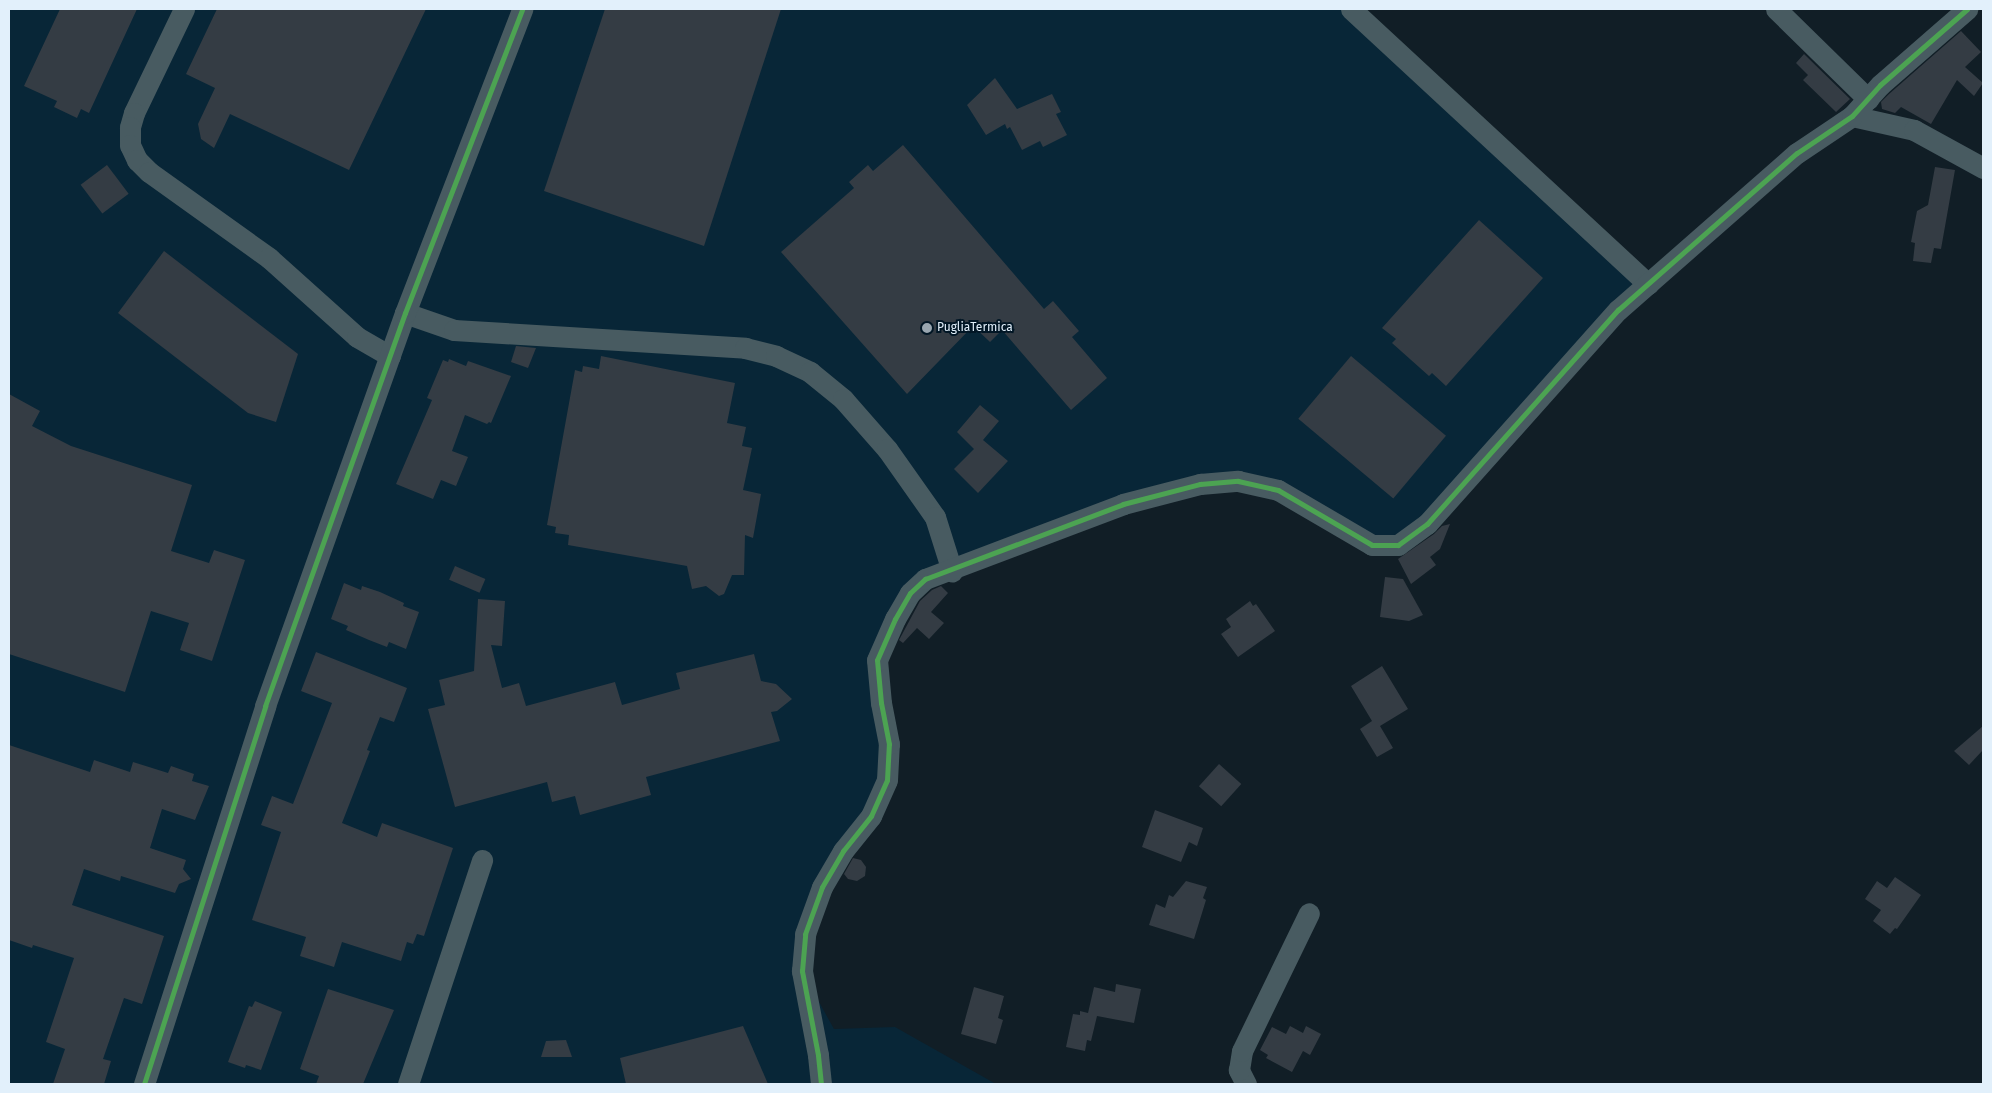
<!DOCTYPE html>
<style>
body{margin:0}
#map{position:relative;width:1992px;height:1093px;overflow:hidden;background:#111e26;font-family:"Fira Sans",sans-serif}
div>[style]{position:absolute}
.built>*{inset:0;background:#082637}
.building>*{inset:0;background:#343c44;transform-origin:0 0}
.street>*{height:21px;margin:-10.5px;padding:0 10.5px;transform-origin:10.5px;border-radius:10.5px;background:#485b61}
.cycleway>*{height:5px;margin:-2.5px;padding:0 2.5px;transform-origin:2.5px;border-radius:2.5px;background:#4ca352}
.dots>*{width:14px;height:14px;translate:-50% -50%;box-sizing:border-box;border:2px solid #011625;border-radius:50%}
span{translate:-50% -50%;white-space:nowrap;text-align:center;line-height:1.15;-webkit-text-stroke:4px #011625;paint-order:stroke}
.poi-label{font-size:12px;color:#e2f0fb}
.left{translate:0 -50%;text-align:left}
.frame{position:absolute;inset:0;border:10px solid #e2f0fb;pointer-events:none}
</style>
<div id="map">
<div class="built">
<i style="clip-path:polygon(9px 9px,1351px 9px,1648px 284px,1398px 545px,1372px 545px,1278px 490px,1200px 484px,925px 579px,877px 660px,887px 780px,843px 851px,802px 971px,834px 1029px,895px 1027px,996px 1084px,9px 1084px)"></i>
</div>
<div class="building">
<i style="clip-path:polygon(60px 9px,137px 9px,89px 113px,81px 109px,77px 118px,54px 107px,57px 101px,24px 86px)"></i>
<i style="clip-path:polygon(217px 9px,426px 9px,349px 170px,230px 114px,214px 148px,201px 139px,198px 124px,215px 88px,186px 74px)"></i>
<i style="clip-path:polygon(605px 9px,781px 9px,704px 246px,544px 191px)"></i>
<i style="clip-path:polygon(1961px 31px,1981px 52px,1965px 67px,1983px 83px,1974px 96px,1957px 80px,1931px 124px,1901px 107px,1895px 113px,1882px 109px,1881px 102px,1889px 94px)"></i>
<i style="clip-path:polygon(1804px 54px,1850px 99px,1836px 112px,1803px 80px,1808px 75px,1796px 63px)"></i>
<i style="clip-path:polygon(995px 78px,1017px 109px,1052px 94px,1061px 112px,1056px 114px,1067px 135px,1043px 147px,1040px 141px,1022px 150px,1010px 127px,1007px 129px,1005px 124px,986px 135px,967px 105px)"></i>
<i style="clip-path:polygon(903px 145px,1044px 309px,1053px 301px,1079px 331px,1072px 337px,1107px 378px,1071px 410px,1002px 330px,990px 342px,973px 326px,907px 394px,781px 252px,854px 188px,849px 182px,868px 165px,873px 171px)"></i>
<i style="left:107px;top:165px;width:36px;height:33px;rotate:53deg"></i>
<i style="clip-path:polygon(1935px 167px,1955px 170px,1941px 249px,1934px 248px,1931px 263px,1913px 261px,1915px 243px,1911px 242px,1917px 211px,1928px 205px)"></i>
<i style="clip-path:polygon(1479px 220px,1543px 278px,1446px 386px,1432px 373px,1429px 376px,1392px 343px,1396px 339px,1382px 328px)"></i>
<i style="clip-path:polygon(164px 251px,298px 354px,276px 422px,248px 413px,118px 313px)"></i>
<i style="clip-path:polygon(516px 346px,536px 348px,528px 368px,511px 362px)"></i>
<i style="clip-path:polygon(601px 356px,735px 383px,727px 423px,746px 427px,742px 446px,752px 448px,743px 490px,761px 494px,753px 538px,745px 535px,744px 575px,732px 575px,724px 594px,719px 596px,706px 586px,692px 589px,687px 566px,568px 545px,569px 535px,555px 533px,556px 527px,547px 525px,575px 370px,582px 372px,583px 366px,599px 369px)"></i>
<i style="left:1351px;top:356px;width:124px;height:82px;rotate:40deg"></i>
<i style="clip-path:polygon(449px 359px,466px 366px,468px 361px,511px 376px,491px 423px,489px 422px,487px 424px,465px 415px,452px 451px,468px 457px,456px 486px,441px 480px,433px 499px,396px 484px,432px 400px,427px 398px,443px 360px,448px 362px)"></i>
<i style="clip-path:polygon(9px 394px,40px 411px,32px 426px,71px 446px,192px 485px,171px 551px,209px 563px,214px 550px,245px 560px,212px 661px,180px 650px,189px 623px,151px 611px,125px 692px,9px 654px)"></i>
<i style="clip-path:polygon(980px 405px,999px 421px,983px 440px,1008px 461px,978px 493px,954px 469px,974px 449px,957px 432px)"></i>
<i style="clip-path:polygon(1450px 524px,1440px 549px,1430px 557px,1436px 565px,1411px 584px,1398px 559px,1434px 534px,1442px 526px)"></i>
<i style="left:455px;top:566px;width:33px;height:15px;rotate:23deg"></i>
<i style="clip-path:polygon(1385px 577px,1403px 579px,1423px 615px,1409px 621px,1380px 617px)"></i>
<i style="clip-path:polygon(344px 583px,361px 590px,362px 586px,380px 592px,404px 603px,403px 606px,419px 612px,406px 649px,389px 642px,387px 647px,369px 640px,346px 630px,348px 626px,331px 619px)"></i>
<i style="clip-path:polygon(941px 586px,948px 593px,931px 612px,944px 623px,929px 639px,917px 628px,903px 643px,899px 640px,920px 601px,932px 590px)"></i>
<i style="clip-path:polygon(478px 599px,505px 601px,502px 646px,491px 645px,502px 688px,519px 683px,526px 706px,615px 682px,622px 705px,680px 689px,676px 673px,754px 654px,761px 681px,776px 684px,792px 699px,777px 711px,771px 712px,780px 741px,646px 777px,651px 795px,580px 815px,575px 796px,552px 802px,547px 782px,455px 807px,428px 709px,445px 705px,439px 680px,474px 671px)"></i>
<i style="clip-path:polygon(1250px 601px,1253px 606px,1256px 604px,1275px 631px,1238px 657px,1221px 634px,1231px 627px,1226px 619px)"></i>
<i style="clip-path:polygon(316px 652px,407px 688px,394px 722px,380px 717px,367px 750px,370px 751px,342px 823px,377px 837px,382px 823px,453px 848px,424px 936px,417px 934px,413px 944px,407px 942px,401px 961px,342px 942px,334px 967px,300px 956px,306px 937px,252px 920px,281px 832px,261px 825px,272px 796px,293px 804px,332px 703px,301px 691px)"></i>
<i style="clip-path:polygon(1382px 666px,1408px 709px,1380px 726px,1393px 748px,1377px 757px,1360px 729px,1372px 721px,1351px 686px)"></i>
<i style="clip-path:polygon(1983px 726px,1983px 750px,1969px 765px,1954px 751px)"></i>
<i style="clip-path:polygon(9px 745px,90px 772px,94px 760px,130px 772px,133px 762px,168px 773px,171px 766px,194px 774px,192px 781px,209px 786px,195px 820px,162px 809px,150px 848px,186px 860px,183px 869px,191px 879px,179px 884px,175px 893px,121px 876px,120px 881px,84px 869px,72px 905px,164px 936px,142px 1004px,124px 998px,103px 1059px,111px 1061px,104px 1084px,53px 1084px,65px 1049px,46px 1042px,74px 958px,33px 945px,32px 948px,9px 940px)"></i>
<i style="left:1219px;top:764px;width:30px;height:30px;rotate:42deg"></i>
<i style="clip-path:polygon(1155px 810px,1203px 828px,1197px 846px,1189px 842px,1181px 862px,1142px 847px)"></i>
<i style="clip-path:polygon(853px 858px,861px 860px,866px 867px,865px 876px,857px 881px,848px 879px,844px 874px)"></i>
<i style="clip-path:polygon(1895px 877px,1921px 895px,1897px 929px,1895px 928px,1890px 934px,1873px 921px,1881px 910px,1865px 899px,1877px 881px,1887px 888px)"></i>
<i style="clip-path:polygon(1186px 881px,1207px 887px,1203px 898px,1206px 900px,1194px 939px,1149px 925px,1156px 904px,1165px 908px,1169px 895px,1173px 897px)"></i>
<i style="clip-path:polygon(1116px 984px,1141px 989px,1134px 1023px,1097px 1016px,1091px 1041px,1087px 1040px,1085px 1051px,1066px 1047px,1073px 1014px,1080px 1015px,1080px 1011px,1088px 1013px,1094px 987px,1115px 992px)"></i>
<i style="clip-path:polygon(974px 987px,1004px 996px,998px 1018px,1003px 1020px,996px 1044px,961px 1034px)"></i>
<i style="clip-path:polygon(328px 989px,394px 1010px,363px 1084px,316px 1084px,319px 1076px,300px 1069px)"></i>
<i style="clip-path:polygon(255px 1001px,282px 1012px,261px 1070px,246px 1065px,245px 1068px,228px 1062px,249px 1006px,252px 1007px)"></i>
<i style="clip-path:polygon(743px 1026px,768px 1084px,626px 1084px,620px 1058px)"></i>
<i style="clip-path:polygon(1290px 1026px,1303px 1033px,1306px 1026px,1321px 1034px,1310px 1055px,1303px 1051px,1292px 1072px,1266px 1058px,1268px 1055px,1260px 1050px,1272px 1027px,1286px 1034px)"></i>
<i style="clip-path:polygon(566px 1040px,572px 1057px,541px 1057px,546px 1041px)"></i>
</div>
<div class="street">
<i style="left:184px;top:9px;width:115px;rotate:115.7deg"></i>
<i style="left:134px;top:113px;width:15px;rotate:106deg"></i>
<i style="left:130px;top:127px;width:18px;rotate:90deg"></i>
<i style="left:130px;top:145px;width:17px;rotate:65deg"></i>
<i style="left:137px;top:160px;width:17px;rotate:45deg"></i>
<i style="left:149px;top:172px;width:148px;rotate:35.6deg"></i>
<i style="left:269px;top:258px;width:118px;rotate:41.9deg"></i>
<i style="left:357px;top:337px;width:38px;rotate:30deg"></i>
<i style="left:1351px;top:9px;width:405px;rotate:42.8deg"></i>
<i style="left:1776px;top:9px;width:129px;rotate:44.4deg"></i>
<i style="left:1852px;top:116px;width:64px;rotate:12.7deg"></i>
<i style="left:1914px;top:130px;width:79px;rotate:28.8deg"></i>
<i style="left:405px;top:313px;width:52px;rotate:19.1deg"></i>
<i style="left:454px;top:330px;width:292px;rotate:3.5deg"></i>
<i style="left:745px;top:348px;width:32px;rotate:14deg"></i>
<i style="left:776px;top:356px;width:38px;rotate:25deg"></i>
<i style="left:810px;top:372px;width:43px;rotate:39.3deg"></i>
<i style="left:843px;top:399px;width:67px;rotate:48.7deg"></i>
<i style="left:887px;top:449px;width:83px;rotate:54.8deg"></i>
<i style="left:935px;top:517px;width:57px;rotate:72.5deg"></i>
<i style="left:144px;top:1084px;width:397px;rotate:-72.2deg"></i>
<i style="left:265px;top:706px;width:417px;rotate:-70.4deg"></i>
<i style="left:405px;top:313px;width:326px;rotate:-68.9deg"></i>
<i style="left:408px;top:1084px;width:236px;rotate:-71.7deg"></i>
<i style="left:821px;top:1084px;width:29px;rotate:-96deg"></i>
<i style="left:818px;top:1055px;width:86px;rotate:-100.8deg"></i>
<i style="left:802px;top:971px;width:37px;rotate:-85deg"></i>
<i style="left:805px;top:934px;width:50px;rotate:-70.1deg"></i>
<i style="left:822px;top:887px;width:42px;rotate:-59.7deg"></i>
<i style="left:843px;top:851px;width:45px;rotate:-51.3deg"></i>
<i style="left:871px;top:816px;width:39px;rotate:-66deg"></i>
<i style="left:887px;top:780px;width:36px;rotate:-87deg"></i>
<i style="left:889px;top:744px;width:42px;rotate:-101deg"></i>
<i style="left:881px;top:703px;width:43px;rotate:-95.3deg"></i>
<i style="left:877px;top:660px;width:45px;rotate:-66.3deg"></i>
<i style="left:895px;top:619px;width:30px;rotate:-60deg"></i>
<i style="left:910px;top:593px;width:21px;rotate:-43deg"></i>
<i style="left:925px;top:579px;width:212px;rotate:-20.7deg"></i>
<i style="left:1123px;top:504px;width:80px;rotate:-14.6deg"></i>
<i style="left:1200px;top:484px;width:38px;rotate:-5deg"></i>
<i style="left:1238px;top:481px;width:41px;rotate:12.7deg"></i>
<i style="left:1278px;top:490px;width:109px;rotate:30.3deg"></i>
<i style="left:1372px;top:545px;width:26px"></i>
<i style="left:1398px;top:545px;width:36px;rotate:-36deg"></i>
<i style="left:1427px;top:524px;width:287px;rotate:-48.3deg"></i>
<i style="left:1618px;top:310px;width:238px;rotate:-41.3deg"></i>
<i style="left:1797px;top:153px;width:66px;rotate:-33.9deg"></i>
<i style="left:1852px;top:116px;width:42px;rotate:-47.9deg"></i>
<i style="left:1880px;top:85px;width:116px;rotate:-41.1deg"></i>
<i style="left:1246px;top:1084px;width:16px;rotate:-117deg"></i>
<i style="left:1239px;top:1070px;width:19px;rotate:-81deg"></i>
<i style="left:1242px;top:1051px;width:153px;rotate:-64.1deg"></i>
</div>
<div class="cycleway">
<i style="left:144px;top:1084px;width:397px;rotate:-72.2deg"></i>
<i style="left:265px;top:706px;width:417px;rotate:-70.4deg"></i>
<i style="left:405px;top:313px;width:326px;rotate:-68.9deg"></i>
<i style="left:821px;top:1084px;width:29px;rotate:-96deg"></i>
<i style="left:818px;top:1055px;width:86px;rotate:-100.8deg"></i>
<i style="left:802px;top:971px;width:37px;rotate:-85deg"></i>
<i style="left:805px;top:934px;width:50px;rotate:-70.1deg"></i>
<i style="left:822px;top:887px;width:42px;rotate:-59.7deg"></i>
<i style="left:843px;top:851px;width:45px;rotate:-51.3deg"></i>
<i style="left:871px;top:816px;width:39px;rotate:-66deg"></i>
<i style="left:887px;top:780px;width:36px;rotate:-87deg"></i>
<i style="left:889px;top:744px;width:42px;rotate:-101deg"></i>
<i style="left:881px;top:703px;width:43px;rotate:-95.3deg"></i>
<i style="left:877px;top:660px;width:45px;rotate:-66.3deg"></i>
<i style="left:895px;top:619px;width:30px;rotate:-60deg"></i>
<i style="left:910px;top:593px;width:21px;rotate:-43deg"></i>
<i style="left:925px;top:579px;width:212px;rotate:-20.7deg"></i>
<i style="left:1123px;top:504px;width:80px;rotate:-14.6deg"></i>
<i style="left:1200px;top:484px;width:38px;rotate:-5deg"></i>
<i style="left:1238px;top:481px;width:41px;rotate:12.7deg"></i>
<i style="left:1278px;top:490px;width:109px;rotate:30.3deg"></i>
<i style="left:1372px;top:545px;width:26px"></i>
<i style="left:1398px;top:545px;width:36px;rotate:-36deg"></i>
<i style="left:1427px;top:524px;width:287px;rotate:-48.3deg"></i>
<i style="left:1618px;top:310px;width:238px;rotate:-41.3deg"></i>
<i style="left:1797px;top:153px;width:66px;rotate:-33.9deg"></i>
<i style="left:1852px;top:116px;width:42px;rotate:-47.9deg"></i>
<i style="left:1880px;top:85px;width:116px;rotate:-41.1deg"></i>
</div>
<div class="dots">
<i style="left:927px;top:328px;background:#99a6b0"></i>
</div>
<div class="poi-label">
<span class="left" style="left:937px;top:328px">PugliaTermica</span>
</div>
<div class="frame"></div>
</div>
